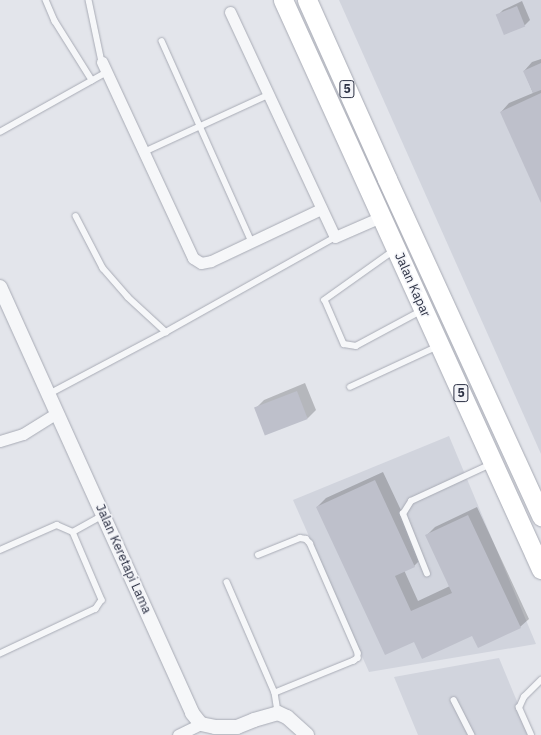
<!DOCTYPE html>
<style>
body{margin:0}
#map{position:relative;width:541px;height:735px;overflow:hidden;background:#e3e5eb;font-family:"IBM Plex Sans",sans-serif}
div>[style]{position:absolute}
.built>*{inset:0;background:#d1d4dd}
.shadow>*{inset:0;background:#0003}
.building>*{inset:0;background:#bec0cb;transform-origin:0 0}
.roads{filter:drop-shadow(0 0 1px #a8abb5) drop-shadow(0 0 1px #a8abb5)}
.service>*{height:5.5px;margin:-2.75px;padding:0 2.75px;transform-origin:2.75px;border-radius:2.75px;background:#f6f7f9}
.minor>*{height:11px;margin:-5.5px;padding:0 5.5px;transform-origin:5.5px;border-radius:5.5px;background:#f6f7f9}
.tertiary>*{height:14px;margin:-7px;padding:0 7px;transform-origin:7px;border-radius:7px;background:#f6f7f9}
.trunk>*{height:19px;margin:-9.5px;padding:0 9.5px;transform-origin:9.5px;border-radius:9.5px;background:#fff}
span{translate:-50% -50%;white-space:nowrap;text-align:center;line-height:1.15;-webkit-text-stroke:3px #f3f4f8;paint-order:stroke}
.shield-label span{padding:1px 3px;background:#f3f4f8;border:1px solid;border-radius:3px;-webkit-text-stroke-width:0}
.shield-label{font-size:12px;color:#2b3043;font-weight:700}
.street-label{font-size:13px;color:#2b3043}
</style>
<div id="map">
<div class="built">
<i style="clip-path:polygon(339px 0,541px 0,541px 454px)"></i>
<i style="clip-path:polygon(449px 436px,536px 644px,369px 672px,293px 500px)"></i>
<i style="clip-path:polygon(499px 658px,531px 735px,418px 735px,394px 677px)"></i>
</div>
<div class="shadow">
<i style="clip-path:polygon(522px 1px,530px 20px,525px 25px,505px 34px,497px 16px,503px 10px)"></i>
<i style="clip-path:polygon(541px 59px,541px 200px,501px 112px,509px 103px,533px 93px,524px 71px,532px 62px)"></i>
<i style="clip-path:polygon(305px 383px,316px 410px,308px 418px,255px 409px,264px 400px)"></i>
<i style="clip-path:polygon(383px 472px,423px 557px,414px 566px,404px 570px,418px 601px,450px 586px,427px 535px,435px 527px,477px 507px,529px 619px,520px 627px,414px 641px,317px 507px,326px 498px)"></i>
</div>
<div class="building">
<i style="left:517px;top:6px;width:22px;height:23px;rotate:68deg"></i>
<i style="clip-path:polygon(541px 63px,541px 90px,533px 93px,523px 71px)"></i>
<i style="clip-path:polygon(541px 93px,541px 203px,500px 112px)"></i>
<i style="left:297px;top:391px;width:30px;height:46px;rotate:69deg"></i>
<i style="clip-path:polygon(375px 480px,415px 567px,395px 576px,411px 611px,452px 593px,425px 535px,468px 515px,521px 628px,478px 648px,472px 636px,422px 659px,414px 642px,385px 655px,316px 507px)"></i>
</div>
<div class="roads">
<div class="service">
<i style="left:46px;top:0;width:23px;rotate:67deg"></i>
<i style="left:55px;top:21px;width:70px;rotate:57.9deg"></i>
<i style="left:89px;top:0;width:63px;rotate:78.2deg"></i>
<i style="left:162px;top:41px;width:220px;rotate:65.9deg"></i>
<i style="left:0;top:132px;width:123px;rotate:-29.3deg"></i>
<i style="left:144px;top:152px;width:136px;rotate:-24.7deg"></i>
<i style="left:76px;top:216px;width:59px;rotate:62.6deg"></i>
<i style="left:103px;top:268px;width:38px;rotate:49deg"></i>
<i style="left:128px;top:297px;width:52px;rotate:42.6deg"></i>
<i style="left:166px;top:332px;width:194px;rotate:-29.3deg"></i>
<i style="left:394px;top:251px;width:85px;rotate:144.6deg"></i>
<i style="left:325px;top:300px;width:48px;rotate:66.6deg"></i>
<i style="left:344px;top:344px;width:12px;rotate:9deg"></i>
<i style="left:356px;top:346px;width:74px;rotate:-28.3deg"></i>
<i style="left:350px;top:387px;width:95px;rotate:-24.9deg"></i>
<i style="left:49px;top:394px;width:132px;rotate:-27.9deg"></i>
<i style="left:73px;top:532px;width:33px;rotate:-29deg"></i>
<i style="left:0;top:550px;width:62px;rotate:-23.7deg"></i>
<i style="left:57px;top:525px;width:17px;rotate:24deg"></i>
<i style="left:73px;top:532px;width:74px;rotate:66.9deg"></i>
<i style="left:102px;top:600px;width:11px;rotate:124deg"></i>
<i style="left:96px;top:609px;width:106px;rotate:154.9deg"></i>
<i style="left:258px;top:555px;width:45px;rotate:-22deg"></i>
<i style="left:300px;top:538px;width:6px;rotate:9deg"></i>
<i style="left:306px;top:539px;width:6px;rotate:45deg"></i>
<i style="left:310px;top:543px;width:120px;rotate:66.4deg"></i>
<i style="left:358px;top:653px;width:5px;rotate:90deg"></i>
<i style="left:358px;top:658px;width:5px;rotate:143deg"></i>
<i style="left:354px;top:661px;width:85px;rotate:157.9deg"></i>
<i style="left:427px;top:574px;width:65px;rotate:-111.8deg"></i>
<i style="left:403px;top:514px;width:15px;rotate:-58deg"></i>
<i style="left:411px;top:501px;width:88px;rotate:-24.8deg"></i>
<i style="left:227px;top:582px;width:121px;rotate:66.6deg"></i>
<i style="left:275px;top:693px;width:20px;rotate:81deg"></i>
<i style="left:454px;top:700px;width:39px;rotate:63deg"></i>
<i style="left:531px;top:735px;width:30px;rotate:-114deg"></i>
<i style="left:519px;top:708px;width:12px;rotate:-66deg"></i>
<i style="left:524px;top:697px;width:24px;rotate:-45deg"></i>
</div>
<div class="minor">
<i style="left:230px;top:12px;width:248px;rotate:65deg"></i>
<i style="left:335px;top:237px;width:50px;rotate:-23.5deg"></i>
<i style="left:102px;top:62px;width:216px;rotate:65.1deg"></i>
<i style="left:193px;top:258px;width:9px;rotate:32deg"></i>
<i style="left:201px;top:263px;width:10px;rotate:-11deg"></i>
<i style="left:211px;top:261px;width:122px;rotate:-25.3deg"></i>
<i style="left:0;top:441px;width:24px;rotate:-17deg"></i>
<i style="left:23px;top:434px;width:40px;rotate:-32deg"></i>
<i style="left:178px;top:735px;width:25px;rotate:-26deg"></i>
</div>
<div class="tertiary">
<i style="left:0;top:287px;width:467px;rotate:65.7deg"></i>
<i style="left:192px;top:713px;width:14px;rotate:51deg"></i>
<i style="left:201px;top:724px;width:14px;rotate:12deg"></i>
<i style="left:215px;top:727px;width:22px"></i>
<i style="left:237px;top:727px;width:18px;rotate:-22deg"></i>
<i style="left:254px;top:720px;width:25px;rotate:-16deg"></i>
<i style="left:278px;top:713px;width:10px;rotate:24deg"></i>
<i style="left:287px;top:717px;width:27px;rotate:42deg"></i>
</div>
<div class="trunk">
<i style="left:283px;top:0;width:625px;rotate:65.61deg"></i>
<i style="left:307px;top:0;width:196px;rotate:65.9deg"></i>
<i style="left:387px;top:179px;width:371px;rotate:65.4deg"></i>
</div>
</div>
<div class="shield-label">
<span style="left:347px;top:89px">5</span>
<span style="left:461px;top:393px">5</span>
</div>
<div class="street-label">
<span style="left:412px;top:285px;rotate:66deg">Jalan Kapar</span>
<span style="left:123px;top:559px;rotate:66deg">Jalan Keretapi Lama</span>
</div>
</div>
